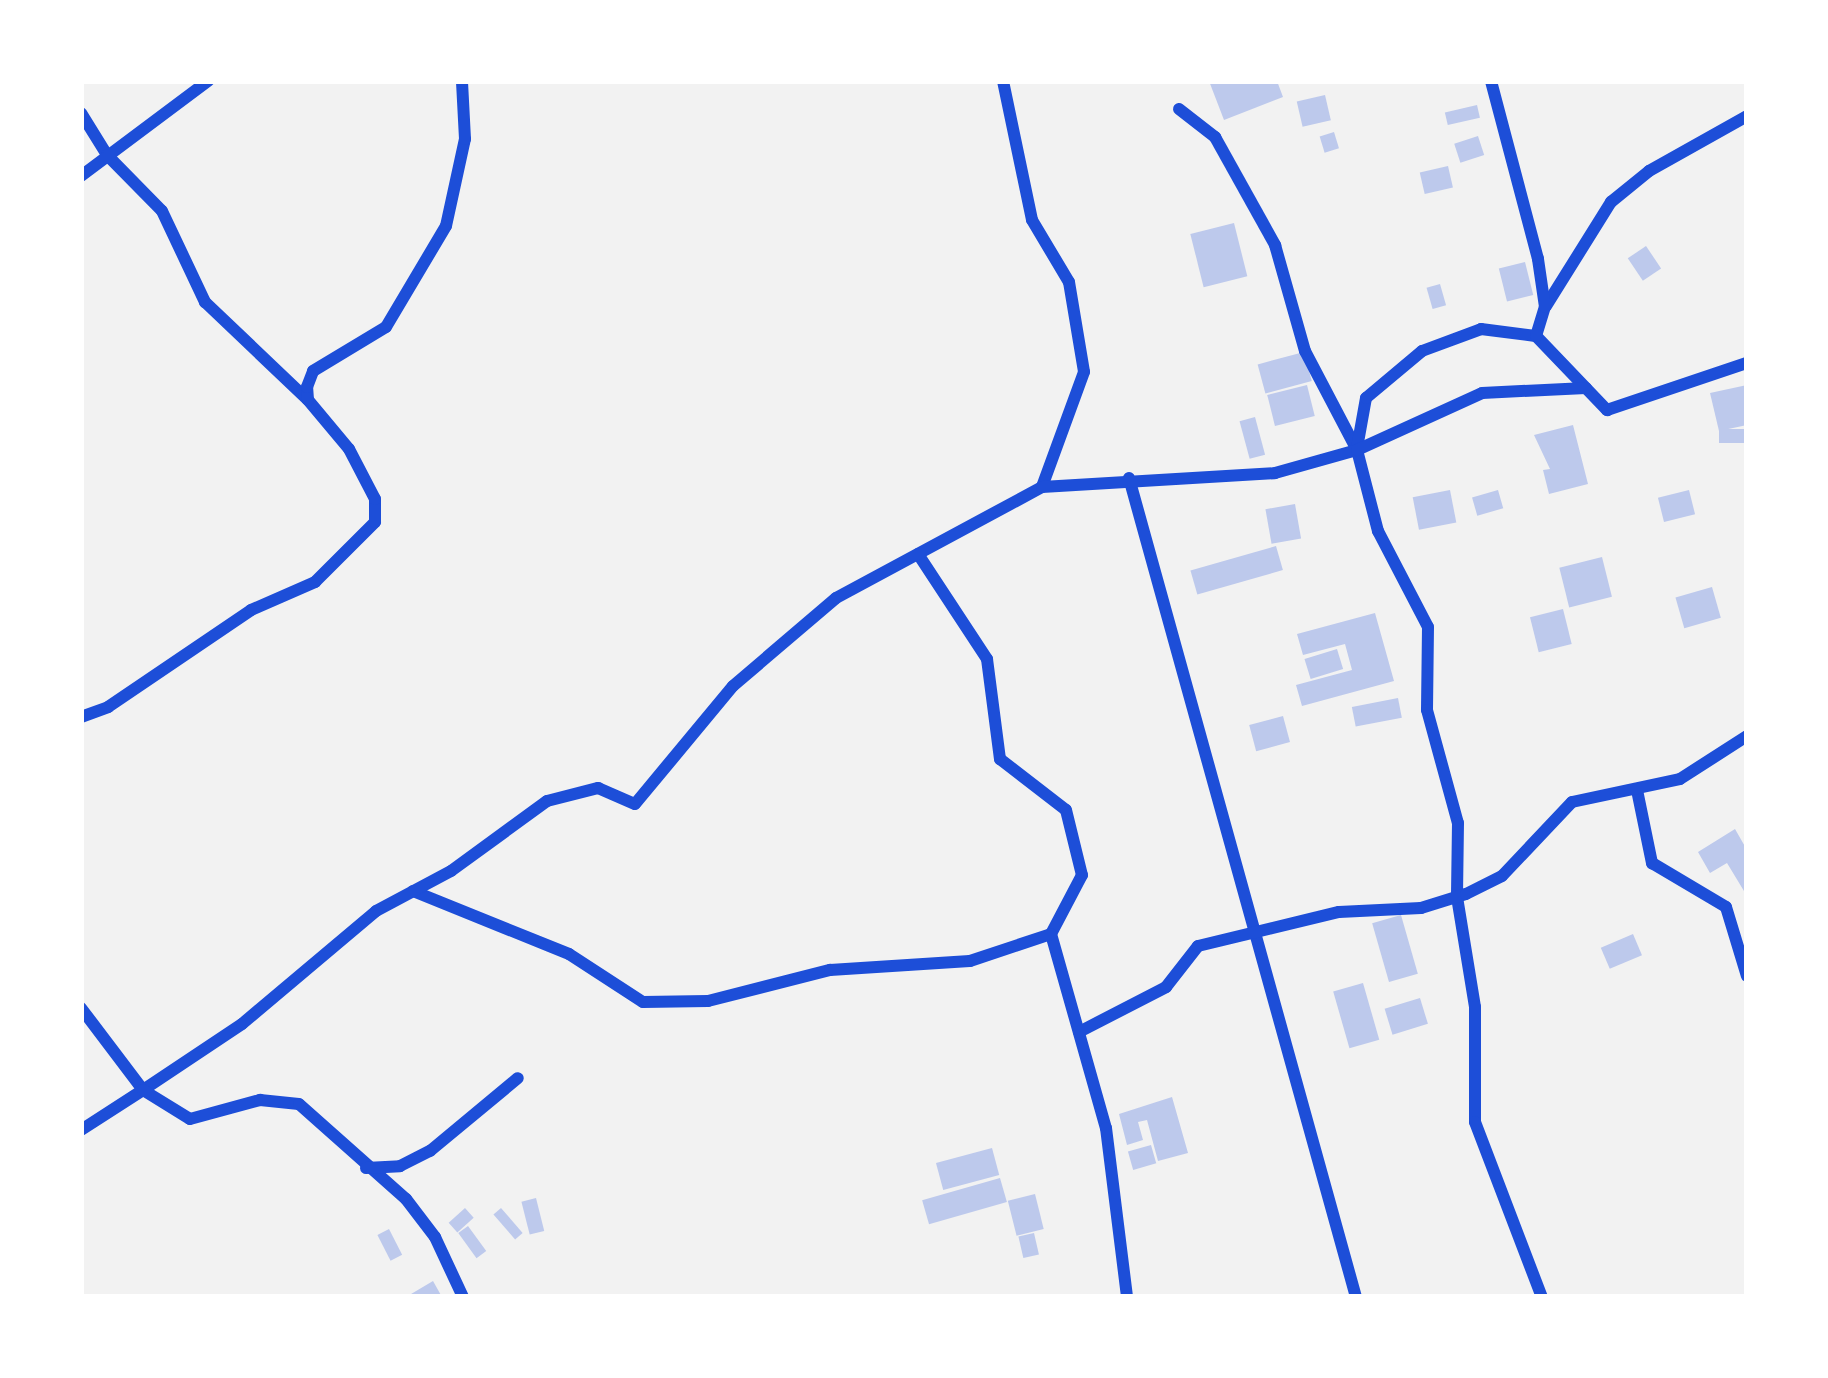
<!DOCTYPE html>
<style>
body{margin:0}
#map{position:relative;width:1828px;height:1378px;overflow:hidden;background:#f2f2f2;font-family:"Public Sans",sans-serif}
div>[style]{position:absolute}
.building>*{inset:0;background:#bdc9ec;transform-origin:0 0}
.minor>*{height:12px;margin:-6px;padding:0 6px;transform-origin:6px;border-radius:6px;background:#1d4ed8}
span{translate:-50% -50%;white-space:nowrap;text-align:center;line-height:1.15;-webkit-text-stroke:9px #fff;paint-order:stroke}
.frame{position:absolute;inset:0;border:84px solid #fff;pointer-events:none}
</style>
<div id="map">
<div class="building">
<i style="clip-path:polygon(1209px 81px,1277px 81px,1283px 97px,1224px 120px)"></i>
<i style="left:1325px;top:95px;width:26px;height:29px;rotate:77deg"></i>
<i style="left:1477px;top:105px;width:13px;height:33px;rotate:77deg"></i>
<i style="left:1334px;top:132px;width:17px;height:15px;rotate:73deg"></i>
<i style="left:1478px;top:136px;width:20px;height:25px;rotate:72deg"></i>
<i style="left:1448px;top:166px;width:22px;height:29px;rotate:77deg"></i>
<i style="left:1234px;top:223px;width:55px;height:45px;rotate:76deg"></i>
<i style="left:1646px;top:246px;width:27px;height:22px;rotate:56deg"></i>
<i style="left:1525px;top:262px;width:34px;height:27px;rotate:76deg"></i>
<i style="left:1440px;top:284px;width:22px;height:14px;rotate:74deg"></i>
<i style="left:1304px;top:352px;width:30px;height:48px;rotate:75deg"></i>
<i style="left:1307px;top:385px;width:32px;height:41px;rotate:76deg"></i>
<i style="clip-path:polygon(1747px 385px,1747px 425px,1719px 431px,1710px 393px)"></i>
<i style="left:1255px;top:417px;width:39px;height:16px;rotate:75deg"></i>
<i style="clip-path:polygon(1573px 425px,1588px 484px,1549px 494px,1543px 470px,1550px 469px,1534px 435px)"></i>
<i style="left:1747px;top:429px;width:14px;height:28px;rotate:90deg"></i>
<i style="left:1450px;top:490px;width:33px;height:38px;rotate:79deg"></i>
<i style="left:1498px;top:490px;width:19px;height:27px;rotate:74deg"></i>
<i style="left:1689px;top:490px;width:25px;height:32px;rotate:76deg"></i>
<i style="left:1295px;top:504px;width:35px;height:30px;rotate:80deg"></i>
<i style="left:1276px;top:546px;width:25px;height:89px;rotate:74deg"></i>
<i style="left:1602px;top:557px;width:41px;height:44px;rotate:76deg"></i>
<i style="left:1712px;top:587px;width:32px;height:38px;rotate:74deg"></i>
<i style="left:1563px;top:609px;width:36px;height:34px;rotate:76deg"></i>
<i style="clip-path:polygon(1375px 613px,1394px 681px,1302px 706px,1296px 685px,1352px 670px,1345px 644px,1303px 655px,1297px 634px)"></i>
<i style="left:1337px;top:649px;width:21px;height:34px;rotate:73deg"></i>
<i style="left:1398px;top:698px;width:20px;height:47px;rotate:79deg"></i>
<i style="left:1283px;top:716px;width:27px;height:35px;rotate:75deg"></i>
<i style="clip-path:polygon(1735px 829px,1747px 850px,1747px 896px,1727px 863px,1710px 873px,1698px 852px)"></i>
<i style="left:1401px;top:915px;width:61px;height:30px;rotate:74deg"></i>
<i style="left:1633px;top:934px;width:23px;height:35px;rotate:67deg"></i>
<i style="left:1363px;top:983px;width:59px;height:31px;rotate:74deg"></i>
<i style="left:1420px;top:998px;width:27px;height:37px;rotate:73deg"></i>
<i style="clip-path:polygon(1172px 1097px,1188px 1153px,1158px 1161px,1147px 1120px,1138px 1122px,1143px 1140px,1127px 1145px,1119px 1114px)"></i>
<i style="left:1151px;top:1145px;width:19px;height:24px;rotate:74deg"></i>
<i style="left:992px;top:1148px;width:28px;height:58px;rotate:75deg"></i>
<i style="left:1000px;top:1178px;width:25px;height:81px;rotate:74deg"></i>
<i style="left:1035px;top:1194px;width:36px;height:28px;rotate:76deg"></i>
<i style="left:536px;top:1198px;width:34px;height:15px;rotate:76deg"></i>
<i style="left:465px;top:1208px;width:13px;height:22px;rotate:48deg"></i>
<i style="left:501px;top:1208px;width:33px;height:10px;rotate:49deg"></i>
<i style="left:468px;top:1226px;width:31px;height:12px;rotate:54deg"></i>
<i style="left:389px;top:1229px;width:29px;height:13px;rotate:63deg"></i>
<i style="left:1034px;top:1233px;width:22px;height:16px;rotate:77deg"></i>
<i style="clip-path:polygon(433px 1281px,442px 1297px,406px 1297px)"></i>
</div>
<div class="minor">
<i style="left:1003px;top:81px;width:142px;rotate:78.2deg"></i>
<i style="left:1032px;top:220px;width:72px;rotate:59.2deg"></i>
<i style="left:1069px;top:282px;width:91px;rotate:80.5deg"></i>
<i style="left:1084px;top:372px;width:122px;rotate:110.1deg"></i>
<i style="left:1179px;top:109px;width:46px;rotate:37.9deg"></i>
<i style="left:1215px;top:137px;width:124px;rotate:60.9deg"></i>
<i style="left:1275px;top:245px;width:110px;rotate:74.2deg"></i>
<i style="left:1305px;top:351px;width:112px;rotate:62.3deg"></i>
<i style="left:1357px;top:450px;width:84px;rotate:75.5deg"></i>
<i style="left:1378px;top:531px;width:108px;rotate:62.5deg"></i>
<i style="left:1428px;top:627px;width:83px;rotate:90.7deg"></i>
<i style="left:1427px;top:710px;width:117px;rotate:74.7deg"></i>
<i style="left:1458px;top:823px;width:74px;rotate:90.8deg"></i>
<i style="left:1457px;top:897px;width:111px;rotate:80.7deg"></i>
<i style="left:1475px;top:1007px;width:115px;rotate:90deg"></i>
<i style="left:1475px;top:1122px;width:187px;rotate:69.1deg"></i>
<i style="left:81px;top:113px;width:49px;rotate:58.2deg"></i>
<i style="left:107px;top:155px;width:78px;rotate:45.5deg"></i>
<i style="left:162px;top:211px;width:101px;rotate:64.7deg"></i>
<i style="left:205px;top:302px;width:141px;rotate:43.6deg"></i>
<i style="left:81px;top:176px;width:159px;rotate:-36.8deg"></i>
<i style="left:1546px;top:306px;width:123px;rotate:-58deg"></i>
<i style="left:1611px;top:202px;width:49px;rotate:-39.2deg"></i>
<i style="left:1649px;top:171px;width:112px;rotate:-29.3deg"></i>
<i style="left:1536px;top:336px;width:103px;rotate:46.2deg"></i>
<i style="left:1607px;top:410px;width:148px;rotate:-18.6deg"></i>
<i style="left:1357px;top:448px;width:51px;rotate:-79.8deg"></i>
<i style="left:1366px;top:398px;width:73px;rotate:-40deg"></i>
<i style="left:1422px;top:351px;width:63px;rotate:-20.4deg"></i>
<i style="left:1481px;top:329px;width:55px;rotate:7.3deg"></i>
<i style="left:1536px;top:336px;width:30px;rotate:-73deg"></i>
<i style="left:1545px;top:307px;width:49px;rotate:-98.3deg"></i>
<i style="left:1538px;top:259px;width:184px;rotate:-104.8deg"></i>
<i style="left:1129px;top:478px;width:850px;rotate:74.51deg"></i>
<i style="left:918px;top:554px;width:126px;rotate:56.7deg"></i>
<i style="left:987px;top:659px;width:101px;rotate:82.6deg"></i>
<i style="left:1000px;top:759px;width:83px;rotate:37.7deg"></i>
<i style="left:1066px;top:810px;width:67px;rotate:76.2deg"></i>
<i style="left:1082px;top:875px;width:67px;rotate:117.7deg"></i>
<i style="left:1051px;top:934px;width:202px;rotate:74.2deg"></i>
<i style="left:1106px;top:1128px;width:170px;rotate:82.9deg"></i>
<i style="left:81px;top:717px;width:29px;rotate:-20deg"></i>
<i style="left:108px;top:707px;width:173px;rotate:-34.1deg"></i>
<i style="left:251px;top:610px;width:70px;rotate:-23.6deg"></i>
<i style="left:315px;top:582px;width:85px;rotate:-45deg"></i>
<i style="left:375px;top:522px;width:23px;rotate:-90deg"></i>
<i style="left:375px;top:499px;width:56px;rotate:-117.5deg"></i>
<i style="left:349px;top:449px;width:64px;rotate:-129.9deg"></i>
<i style="left:308px;top:400px;width:13px;rotate:-94deg"></i>
<i style="left:307px;top:387px;width:17px;rotate:-69deg"></i>
<i style="left:313px;top:371px;width:85px;rotate:-31.1deg"></i>
<i style="left:386px;top:327px;width:117px;rotate:-59.3deg"></i>
<i style="left:446px;top:226px;width:89px;rotate:-77.7deg"></i>
<i style="left:465px;top:139px;width:58px;rotate:-93deg"></i>
<i style="left:1637px;top:790px;width:75px;rotate:78.4deg"></i>
<i style="left:1652px;top:863px;width:86px;rotate:30.7deg"></i>
<i style="left:1726px;top:907px;width:72px;rotate:73.1deg"></i>
<i style="left:413px;top:891px;width:168px;rotate:22deg"></i>
<i style="left:569px;top:954px;width:88px;rotate:33deg"></i>
<i style="left:643px;top:1002px;width:65px;rotate:-0.9deg"></i>
<i style="left:708px;top:1001px;width:126px;rotate:-14.3deg"></i>
<i style="left:830px;top:970px;width:140px;rotate:-3.7deg"></i>
<i style="left:970px;top:961px;width:85px;rotate:-18.4deg"></i>
<i style="left:81px;top:1008px;width:103px;rotate:52.9deg"></i>
<i style="left:143px;top:1090px;width:119px;rotate:-33.7deg"></i>
<i style="left:242px;top:1024px;width:175px;rotate:-40.1deg"></i>
<i style="left:376px;top:911px;width:85px;rotate:-28.1deg"></i>
<i style="left:451px;top:871px;width:119px;rotate:-36.1deg"></i>
<i style="left:547px;top:801px;width:53px;rotate:-14.3deg"></i>
<i style="left:598px;top:788px;width:40px;rotate:23.4deg"></i>
<i style="left:635px;top:804px;width:153px;rotate:-50.3deg"></i>
<i style="left:733px;top:686px;width:135px;rotate:-40.5deg"></i>
<i style="left:836px;top:598px;width:234px;rotate:-28.3deg"></i>
<i style="left:1042px;top:487px;width:233px;rotate:-3.4deg"></i>
<i style="left:1275px;top:473px;width:85px;rotate:-15.7deg"></i>
<i style="left:1357px;top:450px;width:137px;rotate:-24.5deg"></i>
<i style="left:1482px;top:393px;width:104px;rotate:-2.8deg"></i>
<i style="left:1079px;top:1032px;width:98px;rotate:-27.3deg"></i>
<i style="left:1166px;top:987px;width:52px;rotate:-52deg"></i>
<i style="left:1198px;top:946px;width:145px;rotate:-13.6deg"></i>
<i style="left:1339px;top:912px;width:82px;rotate:-2.8deg"></i>
<i style="left:1421px;top:908px;width:47px;rotate:-17.3deg"></i>
<i style="left:1466px;top:894px;width:40px;rotate:-26.6deg"></i>
<i style="left:1502px;top:876px;width:102px;rotate:-46.6deg"></i>
<i style="left:1572px;top:802px;width:110px;rotate:-12deg"></i>
<i style="left:1680px;top:779px;width:80px;rotate:-32.7deg"></i>
<i style="left:81px;top:1130px;width:74px;rotate:-32.8deg"></i>
<i style="left:143px;top:1090px;width:55px;rotate:31.7deg"></i>
<i style="left:190px;top:1119px;width:73px;rotate:-15.2deg"></i>
<i style="left:260px;top:1100px;width:39px;rotate:6deg"></i>
<i style="left:299px;top:1104px;width:143px;rotate:41.6deg"></i>
<i style="left:406px;top:1199px;width:48px;rotate:52.7deg"></i>
<i style="left:435px;top:1237px;width:66px;rotate:65deg"></i>
<i style="left:366px;top:1168px;width:34px;rotate:-3deg"></i>
<i style="left:400px;top:1166px;width:34px;rotate:-27deg"></i>
<i style="left:430px;top:1151px;width:114px;rotate:-39.7deg"></i>
</div>
<div class="frame"></div>
</div>
